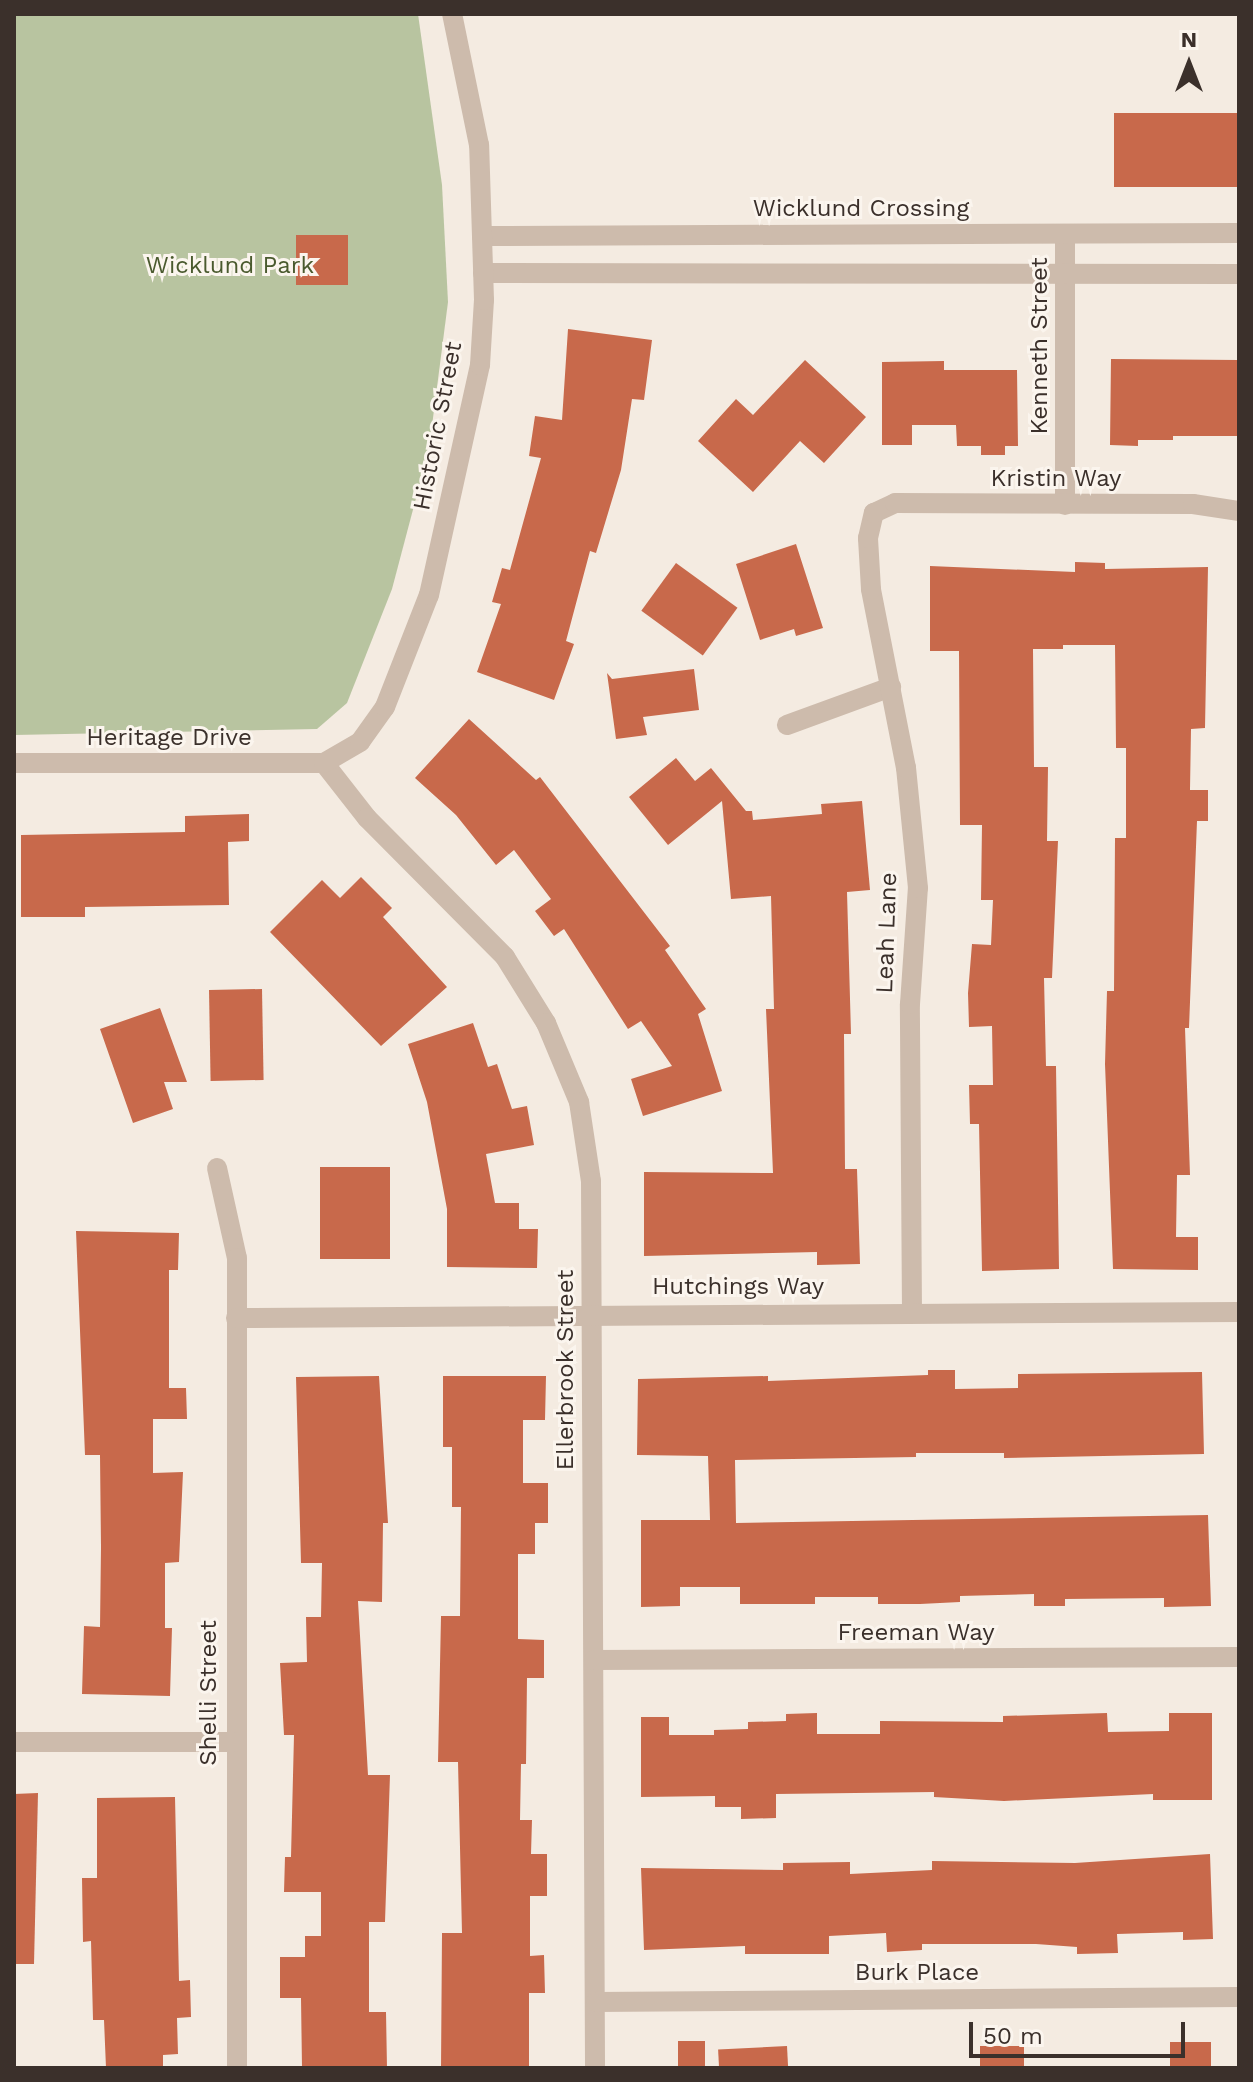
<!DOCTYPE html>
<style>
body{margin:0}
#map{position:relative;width:1253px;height:2082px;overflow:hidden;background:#f4ebe1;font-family:"Work Sans",sans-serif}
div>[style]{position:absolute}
.green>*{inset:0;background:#b8c4a0}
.building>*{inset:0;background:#c8694b;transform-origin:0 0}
.minor>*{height:20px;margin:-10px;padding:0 10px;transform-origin:10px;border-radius:10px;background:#cdbbac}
.tertiary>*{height:20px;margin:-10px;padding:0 10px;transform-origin:10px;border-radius:10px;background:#cdbbac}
span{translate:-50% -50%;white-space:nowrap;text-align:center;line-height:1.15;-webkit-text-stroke:6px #fbf5ee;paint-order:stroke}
.street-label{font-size:24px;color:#3b302b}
.park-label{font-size:24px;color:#4a5a2e}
.frame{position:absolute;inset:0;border:16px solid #3b302b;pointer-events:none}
.north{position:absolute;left:1149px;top:24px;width:80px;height:80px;-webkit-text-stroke:6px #fbf5ee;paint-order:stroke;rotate:0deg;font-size:22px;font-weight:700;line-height:32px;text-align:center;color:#3b302b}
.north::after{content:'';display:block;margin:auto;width:28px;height:36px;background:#3b302b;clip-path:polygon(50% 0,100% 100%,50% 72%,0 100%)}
.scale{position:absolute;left:969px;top:2022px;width:216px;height:36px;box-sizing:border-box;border:4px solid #3b302b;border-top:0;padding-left:10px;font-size:24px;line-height:28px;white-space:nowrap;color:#3b302b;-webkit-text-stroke:6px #fbf5ee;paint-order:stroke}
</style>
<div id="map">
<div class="green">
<i style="clip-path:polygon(14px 14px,418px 14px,442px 185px,448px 302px,429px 449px,392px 589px,347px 703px,317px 729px,14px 735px)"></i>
</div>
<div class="building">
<i style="left:1114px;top:113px;width:125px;height:74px"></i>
<i style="left:296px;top:235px;width:52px;height:50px"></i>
<i style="clip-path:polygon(568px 329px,652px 340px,644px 400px,632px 399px,621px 470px,596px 553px,590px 551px,566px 641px,574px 644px,554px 700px,477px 672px,501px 604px,492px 602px,502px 568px,510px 570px,541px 458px,529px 456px,535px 416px,562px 420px)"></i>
<i style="clip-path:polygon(1111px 359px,1239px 360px,1239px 436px,1173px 436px,1173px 440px,1138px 440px,1138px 446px,1110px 445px)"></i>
<i style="clip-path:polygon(805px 360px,866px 417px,824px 463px,800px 441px,753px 492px,698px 441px,736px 399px,753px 415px)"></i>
<i style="clip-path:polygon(944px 361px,944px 370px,1017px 370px,1018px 446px,1005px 446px,1005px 455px,981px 455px,981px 446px,957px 446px,956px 425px,912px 425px,912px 445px,882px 445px,882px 362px)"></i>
<i style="clip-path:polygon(796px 544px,823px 628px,796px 636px,794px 629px,760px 640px,736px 564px)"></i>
<i style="clip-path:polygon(1075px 562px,1105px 563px,1105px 569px,1208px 567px,1205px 728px,1191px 729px,1190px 790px,1208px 790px,1208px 821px,1197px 821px,1189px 1028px,1185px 1028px,1190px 1175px,1177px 1175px,1176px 1237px,1198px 1237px,1198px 1270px,1113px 1269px,1105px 1064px,1107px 991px,1114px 991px,1115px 838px,1126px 838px,1126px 748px,1116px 748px,1115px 645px,1063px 645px,1063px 649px,1033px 649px,1034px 767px,1048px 767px,1047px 841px,1058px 841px,1052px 978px,1044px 978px,1046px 1066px,1056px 1066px,1059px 1269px,982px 1271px,979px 1124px,970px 1124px,969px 1085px,993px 1085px,992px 1026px,969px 1027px,968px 993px,972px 944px,991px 945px,993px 900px,981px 900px,982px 825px,960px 825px,959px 651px,930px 651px,930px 566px,1075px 572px)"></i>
<i style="left:676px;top:563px;width:76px;height:59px;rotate:36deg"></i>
<i style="clip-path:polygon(694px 669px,699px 710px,643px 717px,647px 735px,616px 739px,607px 673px,612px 679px)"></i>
<i style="clip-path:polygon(469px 719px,536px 780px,540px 777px,670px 946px,665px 950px,706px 1009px,698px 1014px,722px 1091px,643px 1116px,631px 1079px,672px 1066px,641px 1021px,628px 1029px,564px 929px,554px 936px,535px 911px,551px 899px,514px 850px,496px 865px,456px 815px,415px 778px)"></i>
<i style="clip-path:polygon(676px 758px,695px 781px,711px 768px,746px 811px,752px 811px,753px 820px,822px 814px,821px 804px,862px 801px,870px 890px,847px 892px,851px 1034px,844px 1034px,845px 1169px,857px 1169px,860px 1264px,817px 1265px,817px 1252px,644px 1256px,644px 1172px,773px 1173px,766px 1009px,774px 1009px,771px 896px,731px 899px,722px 801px,668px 845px,629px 797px)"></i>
<i style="clip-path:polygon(249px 814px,249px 841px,228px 842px,229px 905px,85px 907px,85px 917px,21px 917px,21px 835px,185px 832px,185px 816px)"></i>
<i style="clip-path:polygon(361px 877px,392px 908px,383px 917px,447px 987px,381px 1046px,270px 932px,322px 880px,340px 898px)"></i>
<i style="left:262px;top:989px;width:91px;height:53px;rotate:89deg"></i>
<i style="clip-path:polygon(160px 1008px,187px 1082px,164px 1082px,173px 1109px,133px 1123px,100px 1029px)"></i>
<i style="clip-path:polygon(473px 1023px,488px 1067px,497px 1064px,512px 1109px,527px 1106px,534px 1145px,486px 1154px,495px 1203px,519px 1203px,519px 1229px,538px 1229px,537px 1268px,447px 1267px,447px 1209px,427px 1102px,408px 1044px)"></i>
<i style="left:320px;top:1167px;width:70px;height:92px"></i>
<i style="clip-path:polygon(76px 1231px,179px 1233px,178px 1270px,169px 1270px,169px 1388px,186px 1388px,187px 1419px,153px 1419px,153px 1473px,183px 1472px,179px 1562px,165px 1563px,165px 1628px,172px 1628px,170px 1696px,82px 1694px,84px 1626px,100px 1627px,101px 1547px,100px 1455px,85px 1455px)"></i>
<i style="clip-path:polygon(928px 1370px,955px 1370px,955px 1389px,1018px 1388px,1018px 1374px,1202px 1372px,1204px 1454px,1004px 1458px,1004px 1453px,916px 1453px,916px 1457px,735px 1460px,736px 1523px,1208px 1515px,1211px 1606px,1164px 1607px,1164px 1598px,1065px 1599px,1065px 1606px,1034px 1606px,1034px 1594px,960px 1596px,960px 1602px,920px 1604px,878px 1604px,878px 1597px,815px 1597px,815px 1604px,740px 1604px,740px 1587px,680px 1587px,680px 1606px,641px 1607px,641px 1520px,710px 1520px,708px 1456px,637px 1455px,638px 1379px,768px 1376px,768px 1381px,928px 1375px)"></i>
<i style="clip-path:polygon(379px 1376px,388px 1523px,383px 1523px,382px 1602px,358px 1601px,368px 1775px,390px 1775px,385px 1922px,369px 1922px,369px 2012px,386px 2012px,387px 2068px,302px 2068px,301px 1998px,280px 1998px,280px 1957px,305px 1957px,305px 1936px,321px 1936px,321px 1892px,284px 1892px,285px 1857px,291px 1857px,294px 1735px,284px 1735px,280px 1663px,307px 1662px,306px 1617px,321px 1617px,322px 1563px,301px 1563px,296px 1377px)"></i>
<i style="clip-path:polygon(443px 1376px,546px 1376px,545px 1420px,523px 1420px,523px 1483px,548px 1483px,548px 1523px,535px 1523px,535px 1554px,518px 1554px,518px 1639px,544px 1640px,544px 1678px,527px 1678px,526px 1764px,521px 1764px,520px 1820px,532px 1820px,531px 1854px,547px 1854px,547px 1896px,530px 1896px,530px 1956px,544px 1955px,545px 1993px,529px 1993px,529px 2068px,441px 2068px,442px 1933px,462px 1933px,458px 1762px,438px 1762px,441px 1616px,460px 1616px,461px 1507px,452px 1507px,452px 1447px,443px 1447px)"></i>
<i style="clip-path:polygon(817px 1713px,817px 1734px,880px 1734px,880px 1721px,1003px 1722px,1003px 1716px,1107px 1713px,1108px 1732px,1169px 1731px,1169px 1713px,1212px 1713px,1212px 1800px,1153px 1800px,1153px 1794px,1004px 1801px,934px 1797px,934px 1792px,776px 1794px,776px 1818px,741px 1819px,741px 1807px,715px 1807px,715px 1796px,641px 1797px,641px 1717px,669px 1717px,669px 1735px,714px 1735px,714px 1730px,748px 1729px,748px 1722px,786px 1721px,786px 1714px)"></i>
<i style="clip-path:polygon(38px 1793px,34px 1964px,14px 1964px,14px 1794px)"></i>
<i style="clip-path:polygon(175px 1797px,179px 1981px,190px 1980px,191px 2017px,177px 2018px,178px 2054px,163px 2055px,163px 2068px,106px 2068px,104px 2020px,93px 2020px,91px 1941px,83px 1942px,82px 1878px,97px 1878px,97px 1798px)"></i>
<i style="clip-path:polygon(1210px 1854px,1213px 1939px,1183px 1940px,1183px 1932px,1117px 1934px,1118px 1953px,1077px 1954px,1077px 1947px,1036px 1944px,922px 1944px,922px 1950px,887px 1952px,886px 1933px,829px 1936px,829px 1954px,745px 1954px,745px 1946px,644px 1950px,641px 1868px,783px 1870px,783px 1863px,850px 1862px,850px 1874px,932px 1870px,932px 1861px,1075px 1863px)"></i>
<i style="left:678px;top:2041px;width:27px;height:27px"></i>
<i style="left:1211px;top:2042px;width:26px;height:41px;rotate:90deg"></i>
<i style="left:787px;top:2046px;width:22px;height:69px;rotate:87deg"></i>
<i style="left:980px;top:2046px;width:44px;height:22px"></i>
</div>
<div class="minor">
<i style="left:1065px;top:234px;width:271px;rotate:90deg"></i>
<i style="left:787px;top:725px;width:111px;rotate:-20.1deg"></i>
<i style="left:324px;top:763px;width:70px;rotate:52deg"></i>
<i style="left:367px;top:818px;width:196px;rotate:45.2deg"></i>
<i style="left:505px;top:957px;width:78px;rotate:58.2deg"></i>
<i style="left:546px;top:1023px;width:86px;rotate:67.3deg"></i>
<i style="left:579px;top:1102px;width:80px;rotate:81.4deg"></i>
<i style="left:591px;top:1181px;width:887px;rotate:89.74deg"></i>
<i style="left:217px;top:1168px;width:92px;rotate:77.5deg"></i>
<i style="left:237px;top:1258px;width:810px;rotate:90deg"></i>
<i style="left:912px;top:1313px;width:309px;rotate:-90.4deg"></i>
<i style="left:910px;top:1004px;width:116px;rotate:-86.1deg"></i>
<i style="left:918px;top:888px;width:121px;rotate:-95.7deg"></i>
<i style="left:906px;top:768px;width:182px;rotate:-101.1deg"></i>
<i style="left:871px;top:589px;width:51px;rotate:-93.4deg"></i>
<i style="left:868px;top:538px;width:26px;rotate:-77deg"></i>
<i style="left:874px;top:513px;width:23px;rotate:-25deg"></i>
<i style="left:895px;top:503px;width:298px;rotate:0.2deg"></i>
<i style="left:1193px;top:504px;width:47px;rotate:8.7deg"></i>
<i style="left:236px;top:1318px;width:1003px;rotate:-0.34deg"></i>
<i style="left:594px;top:1660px;width:645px;rotate:-0.27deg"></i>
<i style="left:14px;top:1742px;width:220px"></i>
<i style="left:596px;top:2002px;width:643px;rotate:-0.45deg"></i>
</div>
<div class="tertiary">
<i style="left:482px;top:236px;width:757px;rotate:-0.23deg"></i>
<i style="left:483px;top:273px;width:756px;rotate:0.08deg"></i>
<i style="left:14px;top:763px;width:310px"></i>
<i style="left:324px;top:763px;width:42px;rotate:-30.3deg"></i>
<i style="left:360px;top:742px;width:43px;rotate:-54.5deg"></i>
<i style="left:385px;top:707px;width:120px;rotate:-68.6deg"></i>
<i style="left:429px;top:595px;width:236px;rotate:-77.5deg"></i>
<i style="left:480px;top:365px;width:65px;rotate:-86.5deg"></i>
<i style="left:484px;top:300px;width:155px;rotate:-91.8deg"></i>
<i style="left:479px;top:145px;width:134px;rotate:-101.6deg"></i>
</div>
<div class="street-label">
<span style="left:861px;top:209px">Wicklund Crossing</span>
<span style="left:1040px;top:346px;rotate:-90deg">Kenneth Street</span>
<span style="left:438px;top:426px;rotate:-79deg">Historic Street</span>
<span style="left:1056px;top:479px">Kristin Way</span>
<span style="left:169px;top:738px">Heritage Drive</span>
<span style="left:887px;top:933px;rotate:-88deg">Leah Lane</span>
<span style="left:738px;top:1287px">Hutchings Way</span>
<span style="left:566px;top:1370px;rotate:-90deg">Ellerbrook Street</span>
<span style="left:916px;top:1633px">Freeman Way</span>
<span style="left:209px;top:1693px;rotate:-90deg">Shelli Street</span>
<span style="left:917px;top:1973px">Burk Place</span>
</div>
<div class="park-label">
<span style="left:230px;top:266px">Wicklund Park</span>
</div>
<div class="frame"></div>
<div class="north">N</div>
<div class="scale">50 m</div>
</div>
